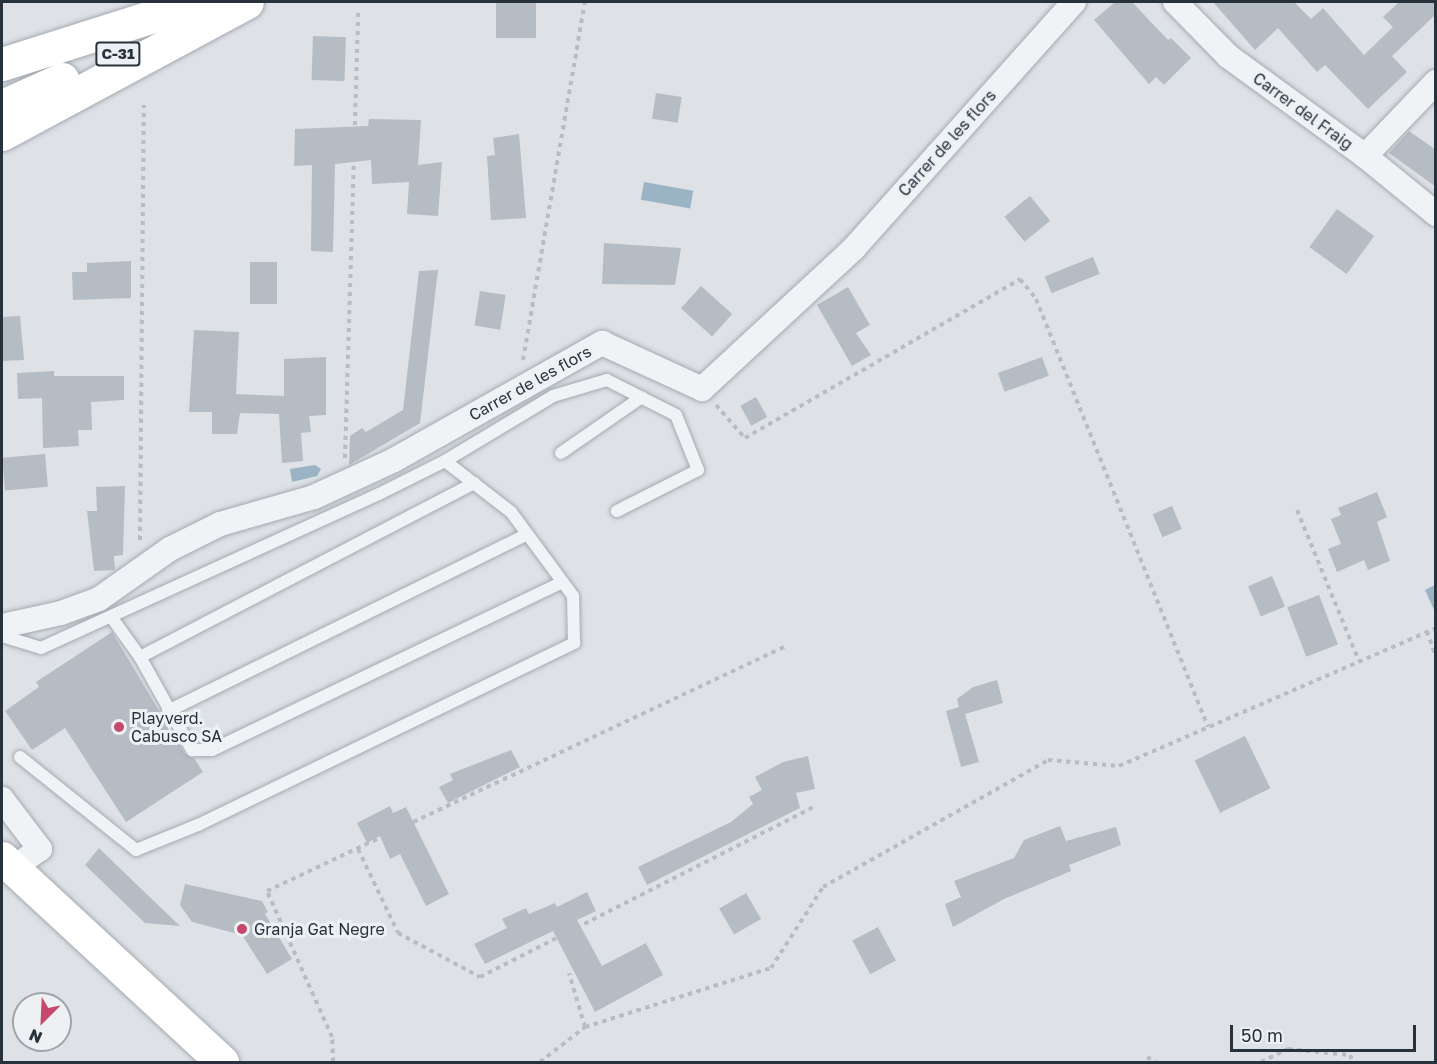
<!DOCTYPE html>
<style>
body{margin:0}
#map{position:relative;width:1437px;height:1064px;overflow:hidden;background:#dee2e7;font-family:"Golos Text",sans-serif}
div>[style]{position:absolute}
.water>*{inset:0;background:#9bb4c5;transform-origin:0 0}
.building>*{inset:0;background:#b6bcc3;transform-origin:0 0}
.path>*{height:4px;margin-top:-2px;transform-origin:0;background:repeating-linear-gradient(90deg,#b8bdc1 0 4.5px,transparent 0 9px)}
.roads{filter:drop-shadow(0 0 2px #a4aab1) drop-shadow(0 0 2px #a4aab1)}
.lane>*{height:12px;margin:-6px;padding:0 6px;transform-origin:6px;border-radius:6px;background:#f0f3f5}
.street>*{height:24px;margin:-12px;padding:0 12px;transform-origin:12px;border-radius:12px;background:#f0f3f5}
.secondary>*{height:33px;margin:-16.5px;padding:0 16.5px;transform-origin:16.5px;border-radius:16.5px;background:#fff}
.highway>*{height:33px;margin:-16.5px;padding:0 16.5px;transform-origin:16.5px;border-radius:16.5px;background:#fff}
.dots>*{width:16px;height:16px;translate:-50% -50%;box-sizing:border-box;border:3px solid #edf1f4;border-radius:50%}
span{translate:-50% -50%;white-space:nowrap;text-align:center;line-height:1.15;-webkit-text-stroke:6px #edf1f4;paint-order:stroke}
.shield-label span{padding:2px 4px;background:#edf1f4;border:2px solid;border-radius:4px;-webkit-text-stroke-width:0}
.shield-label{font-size:15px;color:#28323d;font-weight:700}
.street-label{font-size:16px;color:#28323d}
.poi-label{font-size:16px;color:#28323d}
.left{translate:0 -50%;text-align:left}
.frame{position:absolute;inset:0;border:3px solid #28323d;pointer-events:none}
.north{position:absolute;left:12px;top:992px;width:60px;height:60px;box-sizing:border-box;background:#edf1f4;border:2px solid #9ea5ab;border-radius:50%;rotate:204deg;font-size:16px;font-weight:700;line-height:24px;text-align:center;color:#28323d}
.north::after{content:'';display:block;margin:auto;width:21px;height:27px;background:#c6496b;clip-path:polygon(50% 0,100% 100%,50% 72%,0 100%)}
.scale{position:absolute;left:1230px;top:1025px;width:186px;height:27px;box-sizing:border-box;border:3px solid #28323d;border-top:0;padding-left:8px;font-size:18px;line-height:21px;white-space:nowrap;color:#28323d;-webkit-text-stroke:4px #edf1f4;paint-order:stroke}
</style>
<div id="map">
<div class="water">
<i style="left:644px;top:182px;width:50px;height:18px;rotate:10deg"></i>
<i style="clip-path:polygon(315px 465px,321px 469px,317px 476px,292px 482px,290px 469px)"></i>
<i style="clip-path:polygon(1435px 585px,1436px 612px,1435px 612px,1425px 590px)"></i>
</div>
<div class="building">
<i style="left:496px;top:2px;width:40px;height:36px"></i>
<i style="clip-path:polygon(1115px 2px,1132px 2px,1168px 40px,1171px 38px,1191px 58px,1164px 85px,1156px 77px,1149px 84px,1094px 20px)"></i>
<i style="clip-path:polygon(1213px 2px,1294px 2px,1311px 19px,1323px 8px,1364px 55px,1393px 27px,1383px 17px,1399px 2px,1436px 2px,1436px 14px,1392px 56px,1407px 72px,1368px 109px,1325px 65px,1317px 72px,1278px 28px,1255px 50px)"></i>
<i style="left:313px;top:36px;width:33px;height:44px;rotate:2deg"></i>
<i style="left:656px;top:93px;width:26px;height:26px;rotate:9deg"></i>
<i style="clip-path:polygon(369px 119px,421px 120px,418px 165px,442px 162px,438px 216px,407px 214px,409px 182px,372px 184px,371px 160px,335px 164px,333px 252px,311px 251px,312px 165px,294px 166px,295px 129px,368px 126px)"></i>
<i style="clip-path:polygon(1409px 131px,1436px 150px,1436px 187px,1389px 153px)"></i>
<i style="clip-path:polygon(519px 134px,526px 218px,491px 220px,487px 156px,495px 155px,493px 138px)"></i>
<i style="left:1030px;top:196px;width:32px;height:33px;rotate:51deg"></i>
<i style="left:1337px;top:209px;width:46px;height:47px;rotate:36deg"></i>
<i style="clip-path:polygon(604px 243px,681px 248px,675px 285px,602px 284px)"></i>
<i style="left:1093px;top:257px;width:18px;height:52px;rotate:68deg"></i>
<i style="clip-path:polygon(131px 261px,131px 298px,73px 300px,72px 272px,87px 272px,87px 263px)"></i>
<i style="left:277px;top:262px;width:42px;height:27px;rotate:90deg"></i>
<i style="clip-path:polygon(438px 270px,420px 423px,349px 465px,350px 436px,362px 428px,366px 432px,403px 410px,419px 271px)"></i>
<i style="left:701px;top:286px;width:42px;height:30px;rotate:42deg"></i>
<i style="clip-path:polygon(848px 287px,870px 325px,856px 333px,871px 355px,852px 366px,817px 305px)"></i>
<i style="left:480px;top:291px;width:26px;height:35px;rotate:9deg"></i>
<i style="clip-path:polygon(20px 316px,24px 360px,2px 361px,2px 317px)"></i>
<i style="clip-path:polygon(194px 330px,239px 332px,236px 394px,284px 396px,284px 359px,326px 357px,326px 415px,309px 416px,311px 432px,301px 433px,303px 461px,282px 463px,279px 414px,240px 413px,237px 434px,212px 434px,212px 412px,189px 412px)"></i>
<i style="left:1042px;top:357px;width:20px;height:47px;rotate:70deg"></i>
<i style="clip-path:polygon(54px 371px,54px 376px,124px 376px,124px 400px,91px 402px,92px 430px,78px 430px,79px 446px,43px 448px,42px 398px,18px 399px,17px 373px)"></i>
<i style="left:756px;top:397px;width:23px;height:18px;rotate:61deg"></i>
<i style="left:45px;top:454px;width:33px;height:43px;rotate:85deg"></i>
<i style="clip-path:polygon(125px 486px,123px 555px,114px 556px,115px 570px,94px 571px,87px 511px,97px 511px,96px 487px)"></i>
<i style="clip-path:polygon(1377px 492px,1387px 517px,1377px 522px,1390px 561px,1368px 570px,1364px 560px,1337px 572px,1328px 549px,1341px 544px,1331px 519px,1341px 515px,1338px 508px)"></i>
<i style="left:1172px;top:506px;width:25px;height:21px;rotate:67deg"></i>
<i style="left:1272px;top:576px;width:33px;height:26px;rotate:67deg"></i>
<i style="left:1319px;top:595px;width:53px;height:34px;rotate:69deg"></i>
<i style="clip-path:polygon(112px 632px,185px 754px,194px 758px,203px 772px,126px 822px,65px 728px,32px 750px,5px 711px,39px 687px,36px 682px)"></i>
<i style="clip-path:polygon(997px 680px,1003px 703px,965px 714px,979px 762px,961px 767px,946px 711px,959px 707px,957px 699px,973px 687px)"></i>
<i style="left:1245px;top:736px;width:58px;height:56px;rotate:64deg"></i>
<i style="clip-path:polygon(511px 750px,520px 767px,448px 803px,439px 787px,453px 780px,450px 774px)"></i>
<i style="clip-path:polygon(808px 756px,815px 789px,796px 793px,800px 808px,647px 885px,638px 867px,731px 822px,753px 804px,749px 797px,762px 790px,755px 777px,783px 762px)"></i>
<i style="clip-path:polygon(390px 806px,393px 813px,406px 807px,449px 894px,426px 906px,400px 854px,390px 859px,380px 836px,367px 843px,357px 823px)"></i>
<i style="clip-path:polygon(1060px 826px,1066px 841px,1116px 827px,1121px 845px,1069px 865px,1071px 871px,1004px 899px,953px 927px,945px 904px,961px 897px,954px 881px,1014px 858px,1024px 840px)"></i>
<i style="clip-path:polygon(99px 848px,133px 881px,180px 926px,145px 923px,85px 865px)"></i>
<i style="clip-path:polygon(185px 884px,262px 901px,268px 912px,265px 914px,292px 959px,267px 974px,242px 935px,192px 922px,180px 905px)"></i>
<i style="clip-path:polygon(587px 892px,596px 911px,577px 920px,602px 966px,646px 943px,663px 975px,595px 1012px,553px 931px,485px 964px,474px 944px,507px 928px,502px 919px,526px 908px,529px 914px,555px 903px,557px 907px)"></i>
<i style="left:746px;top:893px;width:30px;height:31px;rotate:60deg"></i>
<i style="left:878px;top:927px;width:38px;height:29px;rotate:62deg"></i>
</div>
<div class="path">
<i style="left:523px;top:360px;width:363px;rotate:-80.2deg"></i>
<i style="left:716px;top:405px;width:44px;rotate:48.7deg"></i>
<i style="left:745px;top:438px;width:318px;rotate:-30deg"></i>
<i style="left:1020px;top:279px;width:26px;rotate:51deg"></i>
<i style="left:1036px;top:299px;width:461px;rotate:68.1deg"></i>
<i style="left:345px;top:458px;width:449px;rotate:-88.3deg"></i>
<i style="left:1297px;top:510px;width:163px;rotate:67.7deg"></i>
<i style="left:140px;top:540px;width:435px;rotate:-89.5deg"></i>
<i style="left:1427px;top:631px;width:28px;rotate:71deg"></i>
<i style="left:358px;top:849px;width:93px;rotate:64.5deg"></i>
<i style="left:398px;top:933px;width:93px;rotate:28.2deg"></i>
<i style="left:480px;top:977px;width:374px;rotate:-27deg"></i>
<i style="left:585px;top:1027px;width:195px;rotate:-17.6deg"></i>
<i style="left:771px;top:968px;width:96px;rotate:-57.3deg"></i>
<i style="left:823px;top:887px;width:258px;rotate:-29.4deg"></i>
<i style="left:1048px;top:760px;width:71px;rotate:4.8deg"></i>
<i style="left:1119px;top:766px;width:346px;rotate:-23.5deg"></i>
<i style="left:1147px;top:1057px;width:10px;rotate:29deg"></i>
<i style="left:333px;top:1062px;width:25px;rotate:-92deg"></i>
<i style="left:332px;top:1037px;width:160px;rotate:-114deg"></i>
<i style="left:267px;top:891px;width:574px;rotate:-25.27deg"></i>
<i style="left:540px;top:1062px;width:57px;rotate:-37.9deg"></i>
<i style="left:585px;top:1027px;width:56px;rotate:-106.5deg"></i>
<i style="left:1261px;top:1062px;width:30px;rotate:-26deg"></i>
<i style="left:1288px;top:1049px;width:62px;rotate:5.5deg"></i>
<i style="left:1350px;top:1055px;width:8px;rotate:67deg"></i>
</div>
<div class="roads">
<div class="lane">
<i style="left:561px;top:453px;width:98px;rotate:-34.7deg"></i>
<i style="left:112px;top:618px;width:48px;rotate:54.3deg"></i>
<i style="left:140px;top:657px;width:107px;rotate:60.8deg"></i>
<i style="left:192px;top:750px;width:20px"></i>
<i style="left:212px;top:750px;width:388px;rotate:-25.6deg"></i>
<i style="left:2px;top:636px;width:41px;rotate:17.1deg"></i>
<i style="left:41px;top:648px;width:371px;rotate:-24.5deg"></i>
<i style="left:379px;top:494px;width:74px;rotate:-26.6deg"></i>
<i style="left:445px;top:461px;width:126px;rotate:-31deg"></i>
<i style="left:553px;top:396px;width:56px;rotate:-16.5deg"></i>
<i style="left:607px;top:380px;width:77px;rotate:26.9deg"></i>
<i style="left:676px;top:415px;width:59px;rotate:68.2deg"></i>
<i style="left:698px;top:470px;width:91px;rotate:153.2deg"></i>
<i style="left:140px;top:657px;width:377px;rotate:-27.5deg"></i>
<i style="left:168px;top:711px;width:400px;rotate:-26.2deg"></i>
<i style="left:20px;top:757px;width:149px;rotate:38.7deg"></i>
<i style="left:136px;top:850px;width:67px;rotate:-22deg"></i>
<i style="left:198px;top:825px;width:418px;rotate:-25.8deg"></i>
<i style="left:574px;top:643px;width:47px;rotate:-91.2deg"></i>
<i style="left:573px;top:596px;width:104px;rotate:-126.4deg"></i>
<i style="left:511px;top:512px;width:83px;rotate:-142.3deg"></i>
</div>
<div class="street">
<i style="left:1175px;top:2px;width:76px;rotate:45.5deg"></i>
<i style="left:1228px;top:56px;width:170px;rotate:36.1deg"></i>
<i style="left:1365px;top:156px;width:92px;rotate:39.2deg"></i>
<i style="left:1365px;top:156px;width:103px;rotate:-46.2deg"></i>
<i style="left:2px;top:626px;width:60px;rotate:-12.4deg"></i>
<i style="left:61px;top:613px;width:40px;rotate:-20.2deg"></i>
<i style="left:99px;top:599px;width:87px;rotate:-35.2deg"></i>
<i style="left:170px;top:549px;width:56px;rotate:-26.6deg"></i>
<i style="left:220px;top:524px;width:98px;rotate:-16deg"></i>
<i style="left:314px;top:497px;width:88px;rotate:-24.8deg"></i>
<i style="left:394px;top:460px;width:239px;rotate:-29.4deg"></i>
<i style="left:602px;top:343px;width:110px;rotate:24.7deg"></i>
<i style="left:702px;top:389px;width:207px;rotate:-42.8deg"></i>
<i style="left:854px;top:248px;width:330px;rotate:-48.2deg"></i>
<i style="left:2px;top:799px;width:63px;rotate:52.8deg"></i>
<i style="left:40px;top:849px;width:35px;rotate:145deg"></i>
</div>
<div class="secondary">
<i style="left:2px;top:858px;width:300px;rotate:42.8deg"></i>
</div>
<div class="highway">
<i style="left:2px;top:64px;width:206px;rotate:-17.6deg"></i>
<i style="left:2px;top:106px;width:66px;rotate:-24.2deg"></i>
<i style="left:2px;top:134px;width:278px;rotate:-28.3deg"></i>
</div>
</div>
<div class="dots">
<i style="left:119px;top:727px;background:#c6496b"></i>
<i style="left:242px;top:929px;background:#c6496b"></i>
</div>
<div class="shield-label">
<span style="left:118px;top:54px">C-31</span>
</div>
<div class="street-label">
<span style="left:1303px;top:111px;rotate:36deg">Carrer del Fraig</span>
<span style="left:947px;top:143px;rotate:-48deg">Carrer de les flors</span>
<span style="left:530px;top:383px;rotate:-29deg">Carrer de les flors</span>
</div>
<div class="poi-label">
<span class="left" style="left:131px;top:727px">Playverd.<br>Cabusco SA</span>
<span class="left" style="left:254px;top:929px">Granja Gat Negre</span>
</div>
<div class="frame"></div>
<div class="north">N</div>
<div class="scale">50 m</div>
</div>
